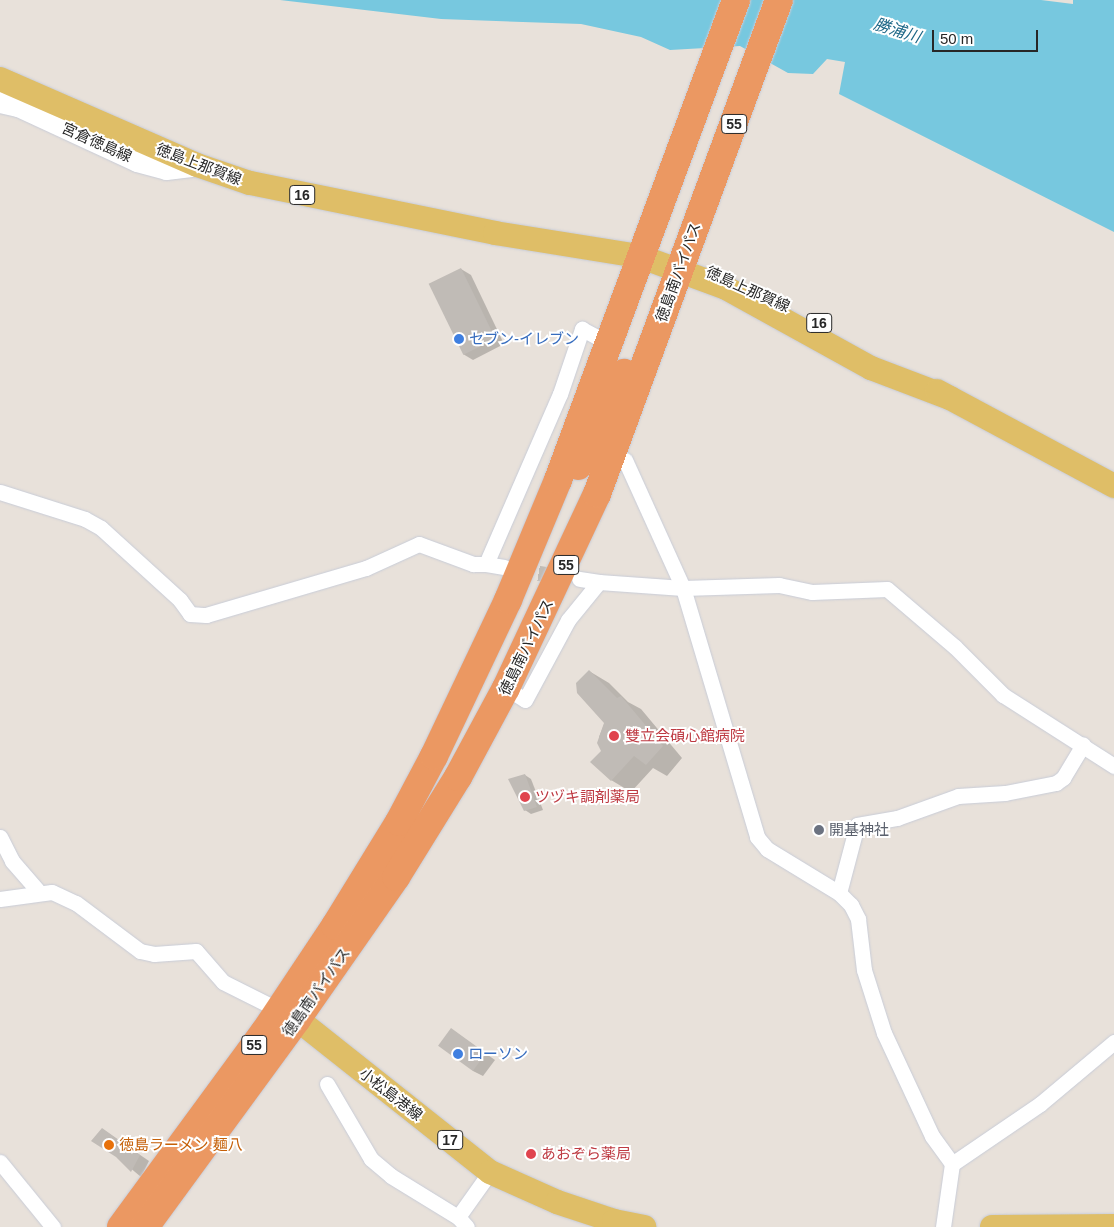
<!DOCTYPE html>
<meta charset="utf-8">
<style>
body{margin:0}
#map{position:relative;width:1114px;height:1227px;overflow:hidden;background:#e8e1da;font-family:Arial,"Noto Sans JP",sans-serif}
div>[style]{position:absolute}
.water>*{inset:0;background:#77c8df}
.shadow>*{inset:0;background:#0003}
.building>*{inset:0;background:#c0bbb6;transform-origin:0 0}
.street-tunnel>*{height:15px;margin-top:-7.5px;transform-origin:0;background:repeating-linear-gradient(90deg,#c1bcb6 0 15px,transparent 0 23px)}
.roads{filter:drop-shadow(0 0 1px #c8ccd7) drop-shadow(0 0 1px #c8ccd7)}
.street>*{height:15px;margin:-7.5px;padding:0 7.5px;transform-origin:7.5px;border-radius:7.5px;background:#fff}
.secondary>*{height:21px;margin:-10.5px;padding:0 10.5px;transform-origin:10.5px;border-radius:10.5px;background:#fff}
.primary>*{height:24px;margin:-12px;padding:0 12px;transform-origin:12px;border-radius:12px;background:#dfbe67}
.highway>*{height:28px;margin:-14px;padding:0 14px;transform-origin:14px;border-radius:14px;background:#eb9862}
.dots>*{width:14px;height:14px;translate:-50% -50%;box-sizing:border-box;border:2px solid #fff;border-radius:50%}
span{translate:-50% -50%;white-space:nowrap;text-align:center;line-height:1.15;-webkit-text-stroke:4px #fff;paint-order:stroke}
.shield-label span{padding:1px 4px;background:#fff;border:1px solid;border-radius:4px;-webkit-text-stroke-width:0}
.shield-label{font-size:14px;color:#272727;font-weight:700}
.street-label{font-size:15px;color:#272727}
.shop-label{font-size:15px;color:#366cbe}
.left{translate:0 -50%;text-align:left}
.health-label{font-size:15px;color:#be3a42}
.worship-label{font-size:15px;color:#5b616d}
.food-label{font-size:15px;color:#c56008}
.water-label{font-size:16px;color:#1c6686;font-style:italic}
.scale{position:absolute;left:932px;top:30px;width:106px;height:22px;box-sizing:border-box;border:2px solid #272727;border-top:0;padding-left:6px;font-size:15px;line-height:18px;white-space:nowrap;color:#272727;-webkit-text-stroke:4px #fff;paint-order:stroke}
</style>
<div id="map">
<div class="water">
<i style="clip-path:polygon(280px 0,1041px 0,1073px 4px,1073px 0,1114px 0,1114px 232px,839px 94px,845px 62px,827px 59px,813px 74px,788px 73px,740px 46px,670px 50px,641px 37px,581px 24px,441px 19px)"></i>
</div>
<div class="shadow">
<i style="clip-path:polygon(461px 269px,471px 275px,504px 344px,473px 360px,463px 354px)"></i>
<i style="clip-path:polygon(589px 671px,609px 683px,628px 702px,641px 709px,682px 758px,667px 776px,653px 768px,631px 792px,611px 780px,599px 737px,605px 722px)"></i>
<i style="clip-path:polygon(525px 775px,531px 779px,543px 810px,531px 814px,525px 810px)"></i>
<i style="clip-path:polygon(451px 1029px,495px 1060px,483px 1076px,473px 1071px)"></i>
<i style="clip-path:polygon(102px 1129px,149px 1161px,141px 1177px,116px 1156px)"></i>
</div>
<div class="building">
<i style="left:461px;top:268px;width:79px;height:36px;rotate:64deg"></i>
<i style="clip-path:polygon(589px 670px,617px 698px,621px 696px,663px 746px,646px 765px,634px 756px,611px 781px,590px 762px,601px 751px,597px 743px,604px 723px,577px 693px,576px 683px)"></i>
<i style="clip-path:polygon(525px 774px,537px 807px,524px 811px,508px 779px)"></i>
<i style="left:451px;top:1028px;width:43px;height:22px;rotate:36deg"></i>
<i style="clip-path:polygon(102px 1128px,140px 1155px,131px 1172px,116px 1157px,91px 1141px)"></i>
</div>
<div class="street-tunnel">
<i style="left:516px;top:569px;width:49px;rotate:9.5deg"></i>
</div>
<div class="roads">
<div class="street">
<i style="left:625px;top:460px;width:141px;rotate:65.6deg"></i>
<i style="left:683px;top:588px;width:260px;rotate:73.4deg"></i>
<i style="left:757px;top:837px;width:16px;rotate:50deg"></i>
<i style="left:767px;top:849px;width:84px;rotate:31.4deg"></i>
<i style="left:839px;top:893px;width:17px;rotate:45deg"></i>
<i style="left:851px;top:905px;width:16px;rotate:63deg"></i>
<i style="left:858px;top:919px;width:51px;rotate:83.3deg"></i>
<i style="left:864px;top:970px;width:66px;rotate:72.4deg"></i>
<i style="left:884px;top:1033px;width:114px;rotate:65deg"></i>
<i style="left:932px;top:1136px;width:34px;rotate:54deg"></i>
<i style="left:0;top:492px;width:89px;rotate:17.6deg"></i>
<i style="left:85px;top:519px;width:18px;rotate:29deg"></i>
<i style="left:101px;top:528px;width:107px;rotate:42.3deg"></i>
<i style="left:180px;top:600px;width:17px;rotate:54deg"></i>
<i style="left:190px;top:614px;width:16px;rotate:4deg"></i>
<i style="left:206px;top:615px;width:167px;rotate:-16.4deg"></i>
<i style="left:366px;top:568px;width:58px;rotate:-24.4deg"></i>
<i style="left:419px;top:544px;width:58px;rotate:20.3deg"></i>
<i style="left:473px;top:564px;width:13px"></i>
<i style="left:504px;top:567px;width:18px;rotate:-171deg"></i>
<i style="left:486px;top:564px;width:185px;rotate:-66.5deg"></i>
<i style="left:560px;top:394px;width:69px;rotate:-71.3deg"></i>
<i style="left:582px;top:329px;width:30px;rotate:28deg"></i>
<i style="left:599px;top:582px;width:84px;rotate:4.1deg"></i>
<i style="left:683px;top:588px;width:96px;rotate:-1.8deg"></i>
<i style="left:779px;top:585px;width:34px;rotate:12deg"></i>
<i style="left:812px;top:592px;width:75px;rotate:-2.3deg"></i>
<i style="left:887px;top:589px;width:89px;rotate:40.5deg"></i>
<i style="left:955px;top:647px;width:68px;rotate:45deg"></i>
<i style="left:1003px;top:695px;width:132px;rotate:32.6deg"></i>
<i style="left:506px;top:688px;width:22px;rotate:32deg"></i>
<i style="left:525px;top:700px;width:91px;rotate:-61.7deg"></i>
<i style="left:568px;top:620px;width:49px;rotate:-50.8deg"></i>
<i style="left:599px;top:582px;width:20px;rotate:-171deg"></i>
<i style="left:0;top:837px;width:27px;rotate:63deg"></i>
<i style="left:12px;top:861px;width:40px;rotate:49deg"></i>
<i style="left:839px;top:893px;width:70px;rotate:-75.2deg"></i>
<i style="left:857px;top:825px;width:41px;rotate:-9.9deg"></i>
<i style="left:897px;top:818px;width:65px;rotate:-19.8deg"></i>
<i style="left:958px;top:796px;width:47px;rotate:-3.7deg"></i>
<i style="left:1005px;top:793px;width:52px;rotate:-11.1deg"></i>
<i style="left:1056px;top:783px;width:9px;rotate:-36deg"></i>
<i style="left:1063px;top:778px;width:39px;rotate:-59deg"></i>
<i style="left:0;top:899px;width:52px;rotate:-7.7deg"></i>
<i style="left:52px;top:892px;width:26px;rotate:25deg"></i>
<i style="left:76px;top:903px;width:80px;rotate:36.9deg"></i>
<i style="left:140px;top:951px;width:14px;rotate:12deg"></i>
<i style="left:154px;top:954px;width:42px;rotate:-4.1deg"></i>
<i style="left:196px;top:951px;width:41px;rotate:48.9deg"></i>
<i style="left:223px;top:982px;width:63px;rotate:26.6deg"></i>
<i style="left:327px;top:1084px;width:87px;rotate:59.6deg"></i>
<i style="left:371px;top:1159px;width:26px;rotate:40deg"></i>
<i style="left:391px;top:1176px;width:79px;rotate:31.5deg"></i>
<i style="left:458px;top:1217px;width:13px;rotate:48deg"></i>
<i style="left:0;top:1162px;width:84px;rotate:50.8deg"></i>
<i style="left:458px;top:1217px;width:55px;rotate:-54.6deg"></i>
<i style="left:943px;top:1227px;width:64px;rotate:-81.9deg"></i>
<i style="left:952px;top:1164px;width:107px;rotate:-34.3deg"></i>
<i style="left:1040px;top:1104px;width:97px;rotate:-40deg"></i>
</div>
<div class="secondary">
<i style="left:0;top:102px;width:18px;rotate:13deg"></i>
<i style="left:18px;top:106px;width:131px;rotate:24.8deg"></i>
<i style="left:137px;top:161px;width:30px;rotate:15deg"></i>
<i style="left:166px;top:169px;width:31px;rotate:-7deg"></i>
</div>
<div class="primary">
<i style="left:0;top:79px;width:215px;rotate:23.6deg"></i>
<i style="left:197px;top:165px;width:56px;rotate:18.8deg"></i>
<i style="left:250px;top:183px;width:250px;rotate:11.5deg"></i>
<i style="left:495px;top:233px;width:146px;rotate:9.1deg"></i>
<i style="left:639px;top:256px;width:93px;rotate:20.2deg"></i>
<i style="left:726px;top:288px;width:166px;rotate:28.9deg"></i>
<i style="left:871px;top:368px;width:85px;rotate:20.8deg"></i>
<i style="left:937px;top:391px;width:201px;rotate:28.2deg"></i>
<i style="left:281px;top:1011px;width:18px;rotate:27deg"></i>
<i style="left:297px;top:1019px;width:246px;rotate:38.4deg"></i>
<i style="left:490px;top:1172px;width:73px;rotate:24.1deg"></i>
<i style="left:557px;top:1202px;width:60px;rotate:18.4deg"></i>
<i style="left:614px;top:1221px;width:31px;rotate:11deg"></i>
<i style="left:992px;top:1227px;width:122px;rotate:-0.5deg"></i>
</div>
<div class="highway">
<i style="left:578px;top:466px;width:104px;rotate:-63.7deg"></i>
<i style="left:121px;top:1227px;width:243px;rotate:-53.7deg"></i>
<i style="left:265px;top:1031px;width:126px;rotate:-56.3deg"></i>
<i style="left:335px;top:926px;width:122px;rotate:-58.4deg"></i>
<i style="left:399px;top:822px;width:75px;rotate:-62.1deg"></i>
<i style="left:434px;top:756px;width:173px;rotate:-64.6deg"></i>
<i style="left:508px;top:600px;width:130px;rotate:-67.4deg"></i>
<i style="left:558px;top:480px;width:512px;rotate:-69.65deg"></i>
<i style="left:145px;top:1227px;width:258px;rotate:-53.8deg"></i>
<i style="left:297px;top:1019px;width:173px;rotate:-55.1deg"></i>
<i style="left:396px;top:877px;width:118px;rotate:-58.2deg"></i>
<i style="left:458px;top:777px;width:101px;rotate:-61.7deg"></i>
<i style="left:506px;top:688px;width:214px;rotate:-64.9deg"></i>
<i style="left:597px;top:494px;width:526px;rotate:-69.78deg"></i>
</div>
</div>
<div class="dots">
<i style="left:459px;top:339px;background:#3f7fe0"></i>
<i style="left:614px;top:736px;background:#e0444e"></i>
<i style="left:525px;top:797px;background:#e0444e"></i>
<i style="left:819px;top:830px;background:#6b7280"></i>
<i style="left:458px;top:1054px;background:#3f7fe0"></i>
<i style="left:109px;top:1145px;background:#e8710a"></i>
<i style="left:531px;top:1154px;background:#e0444e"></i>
</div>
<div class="shield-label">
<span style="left:734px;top:124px">55</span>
<span style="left:302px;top:195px">16</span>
<span style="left:819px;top:323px">16</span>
<span style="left:566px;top:565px">55</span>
<span style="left:254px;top:1045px">55</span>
<span style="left:450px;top:1140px">17</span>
</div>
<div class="street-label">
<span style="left:97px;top:142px;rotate:24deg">宮倉徳島線</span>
<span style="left:199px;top:164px;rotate:21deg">徳島上那賀線</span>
<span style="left:678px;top:272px;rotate:-70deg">徳島南バイパス</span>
<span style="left:748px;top:289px;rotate:24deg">徳島上那賀線</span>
<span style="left:526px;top:647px;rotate:-64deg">徳島南バイパス</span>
<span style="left:316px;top:992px;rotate:-55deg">徳島南バイパス</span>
<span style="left:391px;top:1094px;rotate:38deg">小松島港線</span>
</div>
<div class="shop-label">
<span class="left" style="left:469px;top:339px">セブン-イレブン</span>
<span class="left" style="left:468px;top:1054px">ローソン</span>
</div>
<div class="health-label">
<span class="left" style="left:625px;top:736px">雙立会碩心館病院</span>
<span class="left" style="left:535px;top:797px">ツヅキ調剤薬局</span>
<span class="left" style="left:541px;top:1154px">あおぞら薬局</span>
</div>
<div class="worship-label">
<span class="left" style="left:829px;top:830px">開基神社</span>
</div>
<div class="food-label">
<span class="left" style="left:119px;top:1145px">徳島ラーメン 麺八</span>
</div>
<div class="water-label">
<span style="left:897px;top:31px;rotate:17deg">勝浦川</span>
</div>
<div class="scale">50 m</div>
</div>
